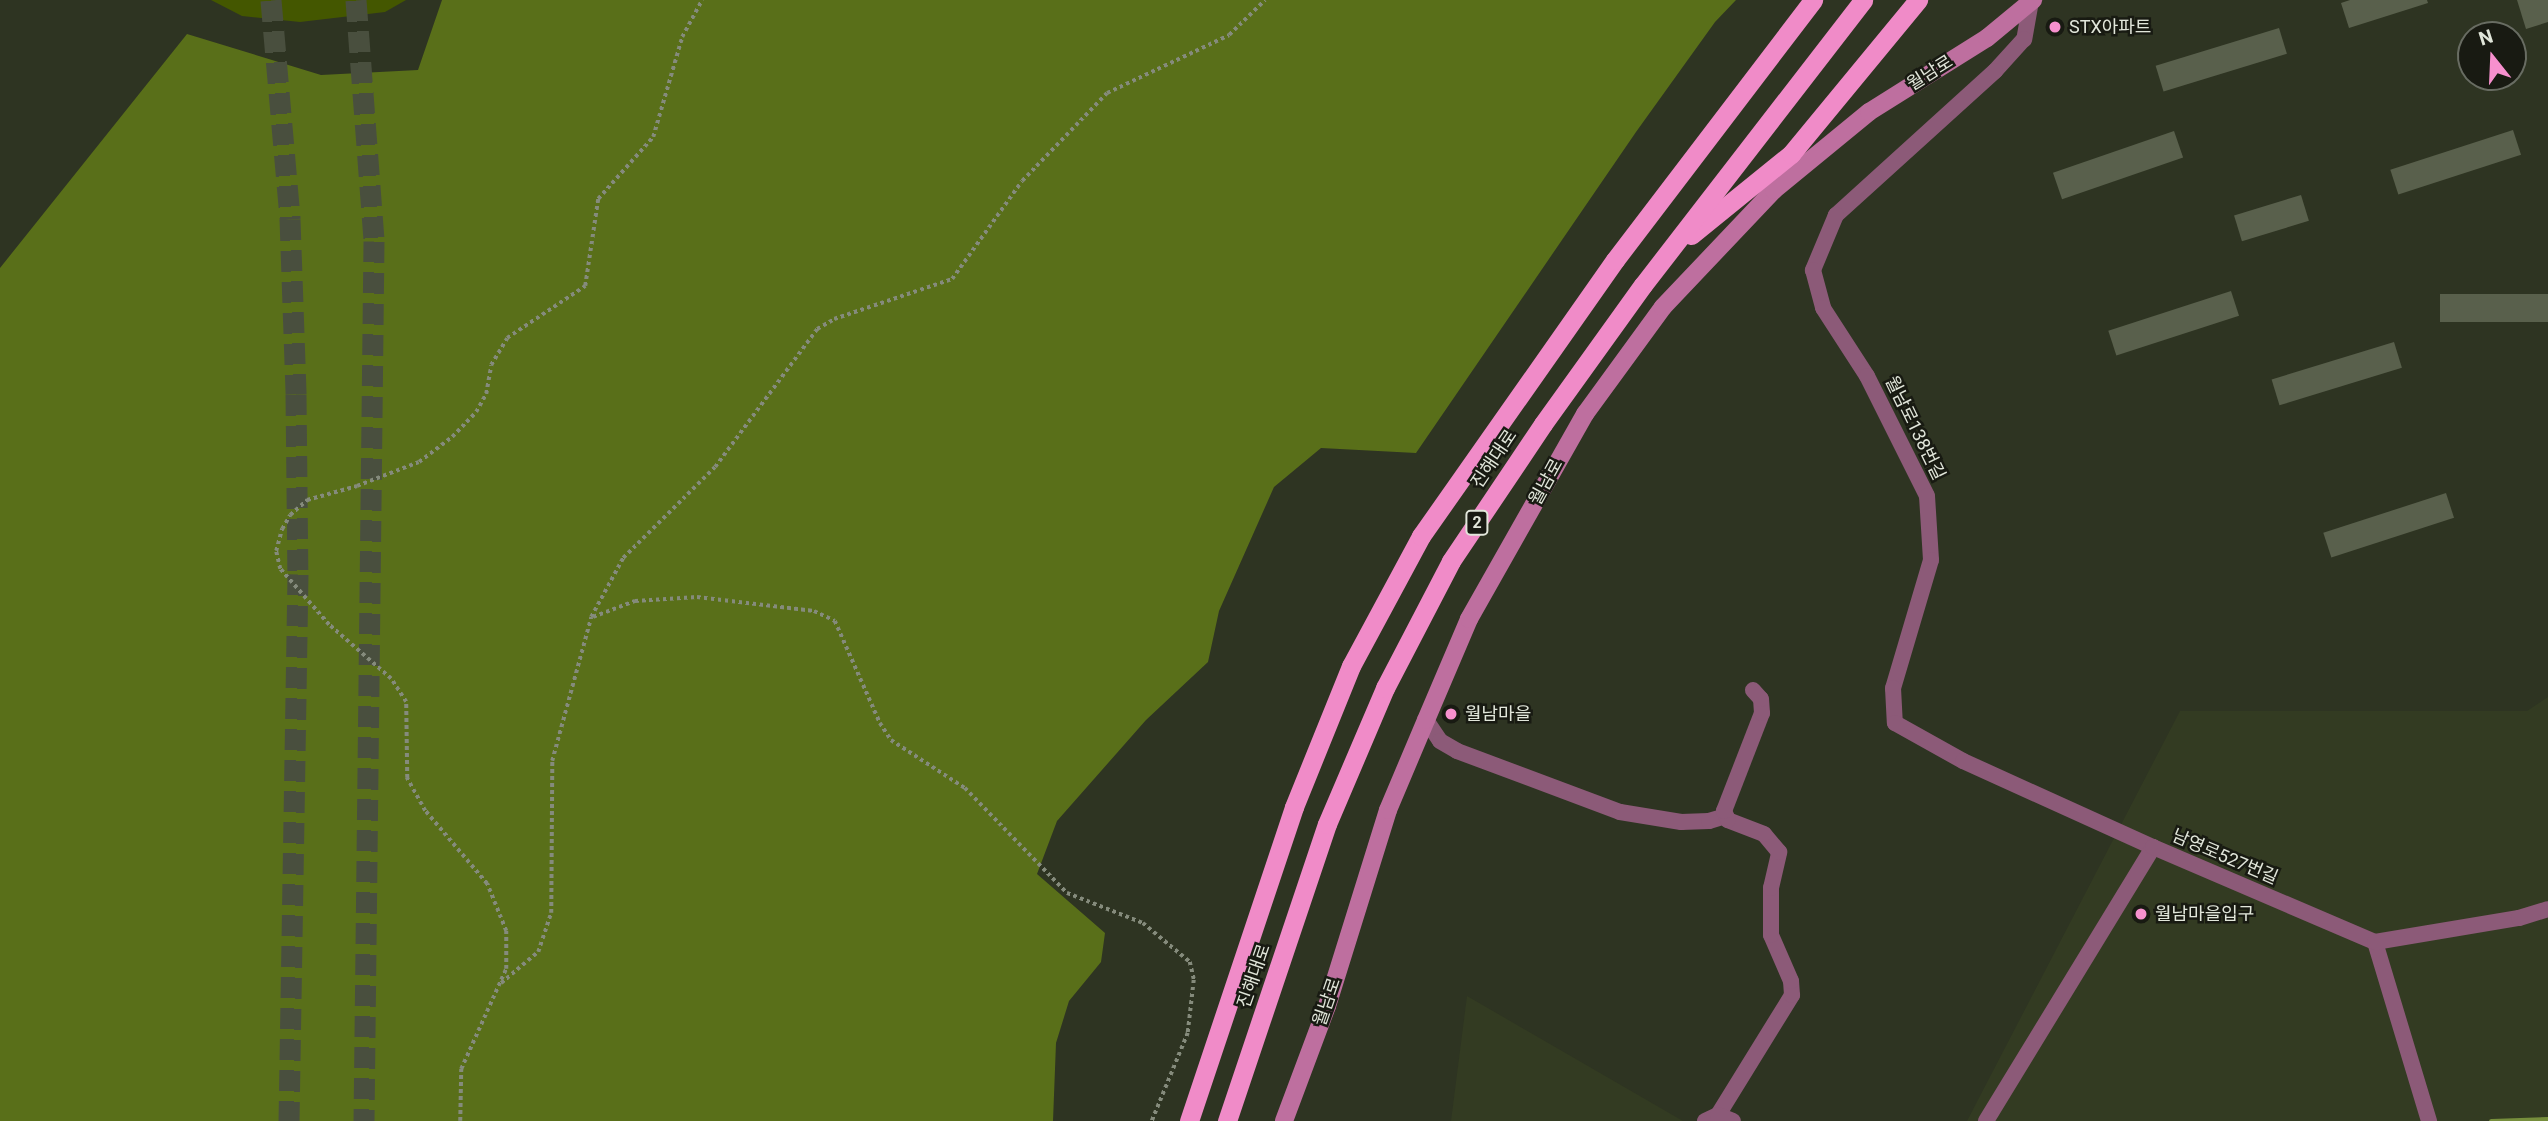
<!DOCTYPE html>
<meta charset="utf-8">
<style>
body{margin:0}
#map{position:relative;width:2548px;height:1121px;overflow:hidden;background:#2e3422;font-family:Roboto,"Noto Sans KR",sans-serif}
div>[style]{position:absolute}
.built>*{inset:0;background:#333b22}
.green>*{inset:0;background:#445700}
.forest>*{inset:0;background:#596f19}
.stream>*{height:5px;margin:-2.5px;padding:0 2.5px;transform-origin:2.5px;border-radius:2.5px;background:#768e3c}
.building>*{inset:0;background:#59604c;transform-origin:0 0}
.motorway-tunnel>*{height:21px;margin-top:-10.5px;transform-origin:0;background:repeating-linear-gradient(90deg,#494f3e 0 21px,transparent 0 31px)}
.path>*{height:3.5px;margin-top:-1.75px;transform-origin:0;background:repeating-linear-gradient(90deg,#858b7c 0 3.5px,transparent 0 7px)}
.minor>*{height:16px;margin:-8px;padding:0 8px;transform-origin:8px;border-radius:8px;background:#8c5a78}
.secondary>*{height:18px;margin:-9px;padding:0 9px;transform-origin:9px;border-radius:9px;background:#be6f9f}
.trunk>*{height:19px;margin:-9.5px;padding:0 9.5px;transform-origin:9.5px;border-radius:9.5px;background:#f08bc8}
.dots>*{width:19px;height:19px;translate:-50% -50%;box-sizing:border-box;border:4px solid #181a12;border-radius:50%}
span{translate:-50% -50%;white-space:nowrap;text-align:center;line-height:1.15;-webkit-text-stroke:5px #181a12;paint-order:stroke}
.shield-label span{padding:2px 5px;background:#181a12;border:2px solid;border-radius:5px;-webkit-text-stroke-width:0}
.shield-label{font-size:16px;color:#e1e6da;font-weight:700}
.poi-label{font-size:18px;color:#e1e6da}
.left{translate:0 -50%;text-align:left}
.street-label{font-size:18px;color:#e1e6da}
.north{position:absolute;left:2457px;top:21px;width:70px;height:70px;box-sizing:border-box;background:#181a12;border:2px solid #686c62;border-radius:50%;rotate:342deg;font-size:19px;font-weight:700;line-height:28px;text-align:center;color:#e1e6da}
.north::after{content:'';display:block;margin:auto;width:24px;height:32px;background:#f790ce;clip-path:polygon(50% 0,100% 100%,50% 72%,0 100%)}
</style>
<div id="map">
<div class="built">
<i style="clip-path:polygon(2548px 697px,2548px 1121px,1967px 1121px,2180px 711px,2527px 711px)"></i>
<i style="clip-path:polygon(1467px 996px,1683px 1121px,1451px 1121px)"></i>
</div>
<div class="green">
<i style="clip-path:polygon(211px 0,406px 0,385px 12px,300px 22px,242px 16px)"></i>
</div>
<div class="forest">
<i style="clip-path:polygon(442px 0,1736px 0,1715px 22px,1636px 132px,1416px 453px,1321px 448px,1274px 487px,1219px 611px,1208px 662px,1146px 720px,1057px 821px,1037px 874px,1105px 933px,1101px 962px,1069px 1001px,1056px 1043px,1053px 1121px,0 1121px,0 268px,187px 34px,321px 75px,418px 70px)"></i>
</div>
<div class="stream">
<i style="left:2491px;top:1121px;width:57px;rotate:-2deg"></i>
</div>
<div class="building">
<i style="clip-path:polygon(2350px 0,2427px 0,2428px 3px,2349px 28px,2341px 3px)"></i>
<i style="clip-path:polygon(2517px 0,2548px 0,2548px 22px,2526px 29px)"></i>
<i style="left:2279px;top:28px;width:27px;height:129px;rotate:73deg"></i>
<i style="left:2513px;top:130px;width:26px;height:129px;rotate:72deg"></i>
<i style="left:2174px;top:131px;width:28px;height:128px;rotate:71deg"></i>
<i style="left:2301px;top:195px;width:27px;height:70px;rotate:73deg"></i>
<i style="left:2231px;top:291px;width:26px;height:129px;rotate:72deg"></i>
<i style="left:2548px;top:294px;width:28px;height:108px;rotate:90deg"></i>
<i style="left:2394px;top:342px;width:27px;height:128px;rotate:73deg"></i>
<i style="left:2446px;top:493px;width:26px;height:129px;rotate:72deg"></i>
</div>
<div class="motorway-tunnel">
<i style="left:271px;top:0;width:220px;rotate:85deg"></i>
<i style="left:290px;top:219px;width:175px;rotate:88deg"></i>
<i style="left:296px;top:394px;width:180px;rotate:89.4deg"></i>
<i style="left:298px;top:574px;width:547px;rotate:90.94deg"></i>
<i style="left:356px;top:0;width:242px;rotate:85.7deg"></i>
<i style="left:374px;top:241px;width:880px;rotate:90.65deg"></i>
</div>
<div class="path">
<i style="left:593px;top:617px;width:45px;rotate:-20.9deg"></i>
<i style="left:635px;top:601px;width:62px;rotate:-3.7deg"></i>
<i style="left:697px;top:597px;width:118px;rotate:6.8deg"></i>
<i style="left:814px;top:611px;width:23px;rotate:25deg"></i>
<i style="left:835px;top:621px;width:111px;rotate:66.2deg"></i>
<i style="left:880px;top:723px;width:20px;rotate:57deg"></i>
<i style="left:891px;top:740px;width:88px;rotate:33deg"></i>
<i style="left:965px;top:788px;width:146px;rotate:45.8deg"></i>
<i style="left:1067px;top:893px;width:82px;rotate:21.5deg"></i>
<i style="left:1143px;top:923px;width:61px;rotate:39.7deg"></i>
<i style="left:1190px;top:962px;width:18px;rotate:77deg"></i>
<i style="left:1194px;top:980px;width:53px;rotate:96.5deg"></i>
<i style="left:1188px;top:1033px;width:95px;rotate:112.2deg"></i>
<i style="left:501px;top:983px;width:48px;rotate:-40deg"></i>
<i style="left:538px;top:952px;width:41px;rotate:-71.6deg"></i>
<i style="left:551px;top:913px;width:152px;rotate:-89.6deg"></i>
<i style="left:552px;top:761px;width:149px;rotate:-74.8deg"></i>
<i style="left:591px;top:617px;width:67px;rotate:-61.5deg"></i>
<i style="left:623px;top:558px;width:129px;rotate:-44.7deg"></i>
<i style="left:715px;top:467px;width:172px;rotate:-53.5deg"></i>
<i style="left:817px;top:329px;width:20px;rotate:-30deg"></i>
<i style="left:834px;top:319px;width:125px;rotate:-18.7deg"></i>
<i style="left:952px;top:279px;width:120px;rotate:-54.5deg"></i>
<i style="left:1022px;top:181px;width:122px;rotate:-46deg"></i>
<i style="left:1107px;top:93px;width:135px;rotate:-25.4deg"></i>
<i style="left:1229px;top:35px;width:50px;rotate:-44.2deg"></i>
<i style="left:460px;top:1121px;width:52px;rotate:-88.9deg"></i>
<i style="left:461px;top:1069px;width:110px;rotate:-65.8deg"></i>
<i style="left:506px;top:969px;width:38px;rotate:-90deg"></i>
<i style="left:506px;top:931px;width:51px;rotate:-112deg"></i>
<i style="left:487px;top:884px;width:96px;rotate:-130.3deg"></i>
<i style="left:425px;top:811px;width:38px;rotate:-119deg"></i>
<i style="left:407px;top:778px;width:76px;rotate:-90.8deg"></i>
<i style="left:406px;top:702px;width:27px;rotate:-123deg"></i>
<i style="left:391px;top:679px;width:82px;rotate:-138.9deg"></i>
<i style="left:329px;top:625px;width:74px;rotate:-131.2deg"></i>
<i style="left:280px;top:569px;width:18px;rotate:-103deg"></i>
<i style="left:276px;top:551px;width:23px;rotate:-75deg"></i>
<i style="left:282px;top:529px;width:16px;rotate:-60deg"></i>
<i style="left:290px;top:515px;width:23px;rotate:-41deg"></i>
<i style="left:307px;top:500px;width:52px;rotate:-15.6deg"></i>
<i style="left:357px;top:486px;width:66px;rotate:-21.2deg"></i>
<i style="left:419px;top:462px;width:41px;rotate:-37.1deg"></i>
<i style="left:452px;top:437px;width:35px;rotate:-46deg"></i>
<i style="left:476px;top:412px;width:21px;rotate:-61deg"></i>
<i style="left:486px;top:394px;width:29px;rotate:-80deg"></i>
<i style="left:491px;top:365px;width:31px;rotate:-59deg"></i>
<i style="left:507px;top:338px;width:94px;rotate:-33.7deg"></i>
<i style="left:585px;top:286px;width:88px;rotate:-81.5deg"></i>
<i style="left:598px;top:199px;width:83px;rotate:-48.4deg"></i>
<i style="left:653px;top:137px;width:104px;rotate:-73.8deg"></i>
<i style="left:682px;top:37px;width:42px;rotate:-61.6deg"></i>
</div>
<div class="minor">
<i style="left:2031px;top:1px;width:39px;rotate:100deg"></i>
<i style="left:2024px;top:39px;width:43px;rotate:132.2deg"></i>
<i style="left:1995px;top:71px;width:215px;rotate:137.8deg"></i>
<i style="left:1836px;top:215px;width:60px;rotate:112.7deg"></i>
<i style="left:1813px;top:270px;width:39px;rotate:75deg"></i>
<i style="left:1823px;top:308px;width:81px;rotate:57.1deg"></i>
<i style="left:1867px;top:376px;width:134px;rotate:63.4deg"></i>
<i style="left:1927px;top:496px;width:64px;rotate:86.4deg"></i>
<i style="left:1931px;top:560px;width:134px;rotate:106.5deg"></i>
<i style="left:1893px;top:688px;width:35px;rotate:87deg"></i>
<i style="left:1895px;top:723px;width:78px;rotate:29.2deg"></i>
<i style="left:1963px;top:761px;width:209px;rotate:24.4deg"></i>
<i style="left:1426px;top:720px;width:25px;rotate:56deg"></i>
<i style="left:1440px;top:741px;width:20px;rotate:30deg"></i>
<i style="left:1457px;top:751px;width:174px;rotate:20.5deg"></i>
<i style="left:1620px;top:812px;width:62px;rotate:9.3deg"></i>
<i style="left:1681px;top:822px;width:28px;rotate:-2deg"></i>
<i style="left:1709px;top:821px;width:17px;rotate:-17deg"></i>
<i style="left:2375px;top:942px;width:187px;rotate:73.2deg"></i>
<i style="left:1718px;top:1115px;width:141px;rotate:-58.3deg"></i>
<i style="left:1792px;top:995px;width:14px;rotate:-94deg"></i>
<i style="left:1791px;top:981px;width:50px;rotate:-113.5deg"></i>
<i style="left:1771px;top:935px;width:47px;rotate:-90deg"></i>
<i style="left:1771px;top:888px;width:37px;rotate:-77deg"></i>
<i style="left:1779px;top:852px;width:23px;rotate:-130deg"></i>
<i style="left:1764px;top:834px;width:39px;rotate:-159deg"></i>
<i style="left:1728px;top:820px;width:10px;rotate:-114deg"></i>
<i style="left:1724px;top:811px;width:105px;rotate:-68.8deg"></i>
<i style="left:1762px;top:713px;width:14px;rotate:-94deg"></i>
<i style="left:1761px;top:699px;width:12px;rotate:-132deg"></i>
<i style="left:1705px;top:1121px;width:14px;rotate:-25deg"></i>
<i style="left:1718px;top:1115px;width:16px;rotate:22deg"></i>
<i style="left:1986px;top:1121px;width:321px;rotate:-58.6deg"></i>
<i style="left:2153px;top:847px;width:241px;rotate:23.2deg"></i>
<i style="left:2375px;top:942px;width:146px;rotate:-9.5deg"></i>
<i style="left:2519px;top:918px;width:30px;rotate:-17deg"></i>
</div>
<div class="secondary">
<i style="left:1284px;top:1121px;width:123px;rotate:-69.5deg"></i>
<i style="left:1327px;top:1006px;width:205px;rotate:-72.7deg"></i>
<i style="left:1388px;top:810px;width:98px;rotate:-67.1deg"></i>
<i style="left:1426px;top:720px;width:110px;rotate:-66.9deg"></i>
<i style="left:1469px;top:619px;width:236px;rotate:-60.5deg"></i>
<i style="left:1585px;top:414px;width:132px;rotate:-53.9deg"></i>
<i style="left:1663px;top:307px;width:161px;rotate:-46.5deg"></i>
<i style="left:1774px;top:190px;width:123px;rotate:-39.4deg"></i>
<i style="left:1869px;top:112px;width:139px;rotate:-32.1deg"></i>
<i style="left:1987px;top:38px;width:60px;rotate:-39.6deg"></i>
</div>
<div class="trunk">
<i style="left:1691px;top:235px;width:129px;rotate:-39deg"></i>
<i style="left:1791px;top:154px;width:200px;rotate:-50.5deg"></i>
<i style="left:1189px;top:1121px;width:331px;rotate:-71.5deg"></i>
<i style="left:1294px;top:807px;width:152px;rotate:-68deg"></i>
<i style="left:1351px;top:666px;width:148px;rotate:-61.7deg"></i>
<i style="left:1421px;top:536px;width:337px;rotate:-54.9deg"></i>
<i style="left:1615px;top:260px;width:327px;rotate:-52.7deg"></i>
<i style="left:1227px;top:1121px;width:313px;rotate:-71.4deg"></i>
<i style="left:1327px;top:824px;width:148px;rotate:-66.9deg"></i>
<i style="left:1385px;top:688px;width:143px;rotate:-62.5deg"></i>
<i style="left:1451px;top:561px;width:165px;rotate:-56.1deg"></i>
<i style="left:1543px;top:424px;width:171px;rotate:-54.3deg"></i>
<i style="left:1643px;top:285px;width:360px;rotate:-52.3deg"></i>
</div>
<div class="dots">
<i style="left:2055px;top:27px;background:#f790ce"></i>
<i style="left:1451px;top:714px;background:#f790ce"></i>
<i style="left:2141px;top:914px;background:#f790ce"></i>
</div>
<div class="shield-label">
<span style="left:1477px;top:523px">2</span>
</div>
<div class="poi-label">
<span class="left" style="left:2069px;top:27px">STX아파트</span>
<span class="left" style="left:1465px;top:714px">월남마을</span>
<span class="left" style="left:2155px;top:914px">월남마을입구</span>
</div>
<div class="street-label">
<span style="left:1930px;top:73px;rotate:-32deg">월남로</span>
<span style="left:1915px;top:428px;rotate:64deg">월남로138번길</span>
<span style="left:1494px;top:459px;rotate:-56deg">진해대로</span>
<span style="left:1546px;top:482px;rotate:-61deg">월남로</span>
<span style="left:2225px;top:857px;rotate:23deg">남영로527번길</span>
<span style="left:1254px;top:976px;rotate:-71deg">진해대로</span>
<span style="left:1327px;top:1002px;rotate:-71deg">월남로</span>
</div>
<div class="north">N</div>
</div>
